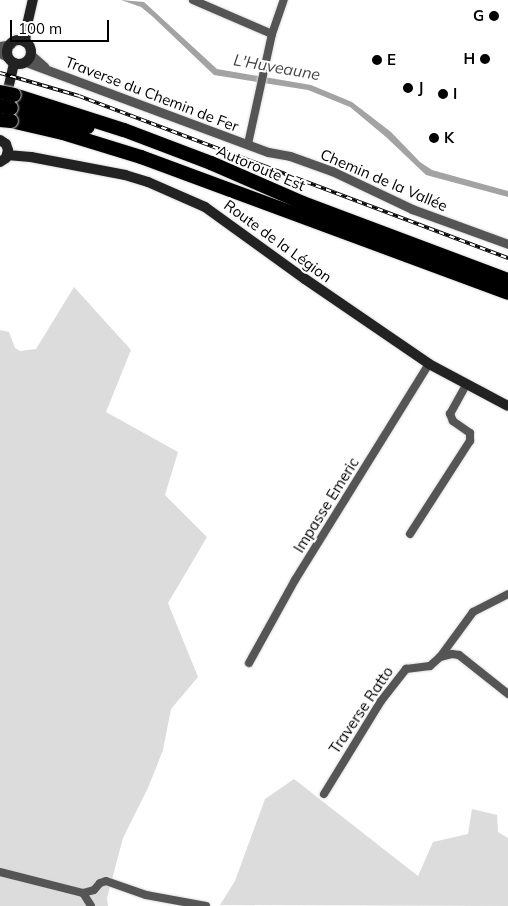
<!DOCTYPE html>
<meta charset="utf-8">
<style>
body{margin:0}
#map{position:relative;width:508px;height:906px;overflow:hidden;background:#fff;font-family:Mulish,sans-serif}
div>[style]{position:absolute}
.green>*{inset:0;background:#dcdcdc}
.water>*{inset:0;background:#a3a3a3}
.roads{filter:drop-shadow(0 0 1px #dbdbdb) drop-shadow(0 0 1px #dbdbdb)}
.minor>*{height:8px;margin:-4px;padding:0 4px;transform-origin:4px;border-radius:4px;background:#555}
.tertiary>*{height:9px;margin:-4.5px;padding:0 4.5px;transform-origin:4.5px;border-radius:4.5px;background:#555}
.secondary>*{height:10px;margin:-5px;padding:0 5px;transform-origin:5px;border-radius:5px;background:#222}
.secondary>.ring{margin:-5px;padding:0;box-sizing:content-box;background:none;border:10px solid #222;border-radius:50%}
.motorway>*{height:14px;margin:-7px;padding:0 7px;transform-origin:7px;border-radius:7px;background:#000}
.rail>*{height:4px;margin-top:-2px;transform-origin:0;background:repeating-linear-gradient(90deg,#fff 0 5.5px,#000 0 11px);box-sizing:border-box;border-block:1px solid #000}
.bridges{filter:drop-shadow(0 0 1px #dbdbdb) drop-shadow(0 0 1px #dbdbdb)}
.motorway-bridge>*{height:14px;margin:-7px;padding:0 7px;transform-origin:7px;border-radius:7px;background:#000}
.dots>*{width:14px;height:14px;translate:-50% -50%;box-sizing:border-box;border:2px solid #fff;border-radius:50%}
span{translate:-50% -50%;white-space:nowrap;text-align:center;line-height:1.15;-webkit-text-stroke:4px #fff;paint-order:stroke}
.poi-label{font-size:15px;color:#000;font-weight:700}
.right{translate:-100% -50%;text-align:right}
.left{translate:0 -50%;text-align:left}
.street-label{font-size:15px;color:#000}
.water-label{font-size:16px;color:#444;font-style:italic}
.scale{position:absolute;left:10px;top:20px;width:99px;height:22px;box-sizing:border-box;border:2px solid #000;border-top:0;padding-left:6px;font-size:15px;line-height:18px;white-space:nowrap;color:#000;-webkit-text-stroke:4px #fff;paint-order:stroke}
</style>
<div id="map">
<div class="green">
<i style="clip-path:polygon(74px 287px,131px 350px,106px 412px,178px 452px,165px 495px,207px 537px,168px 603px,198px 677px,171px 709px,163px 750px,148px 788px,123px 838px,107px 898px,108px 906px,0 906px,0 330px,9px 332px,15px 348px,20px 351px,36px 349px)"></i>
<i style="clip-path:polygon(294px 779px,418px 876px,433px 842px,468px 834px,472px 809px,497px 815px,498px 832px,508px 838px,508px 906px,220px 905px,235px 881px,265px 799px)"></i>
</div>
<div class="water">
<i style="clip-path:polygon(121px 0,144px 2px,217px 69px,311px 85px,352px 102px,391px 132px,420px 162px,432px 170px,508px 191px,508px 197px,426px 175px,386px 137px,350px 107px,308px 90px,214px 75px,152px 16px,141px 7px)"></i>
</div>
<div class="roads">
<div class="minor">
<i style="left:193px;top:0;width:86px;rotate:23.3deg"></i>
<i style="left:248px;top:144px;width:113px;rotate:-77.7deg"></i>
<i style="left:272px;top:34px;width:36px;rotate:-71deg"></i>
<i style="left:410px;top:534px;width:111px;rotate:-57.2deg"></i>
<i style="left:470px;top:441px;width:8px;rotate:-90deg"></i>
<i style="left:470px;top:433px;width:21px;rotate:-145deg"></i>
<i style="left:453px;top:421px;width:8px;rotate:-113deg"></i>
<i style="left:450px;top:414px;width:33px;rotate:-61deg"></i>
<i style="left:440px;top:657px;width:56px;rotate:-53.7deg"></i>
<i style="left:473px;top:612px;width:39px;rotate:-27deg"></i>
<i style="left:249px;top:663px;width:95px;rotate:-61deg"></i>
<i style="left:295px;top:580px;width:254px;rotate:-58.2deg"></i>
<i style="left:324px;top:794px;width:109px;rotate:-58.5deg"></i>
<i style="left:381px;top:701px;width:41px;rotate:-52deg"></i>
<i style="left:406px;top:669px;width:24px;rotate:-7deg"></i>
<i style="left:430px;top:666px;width:13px;rotate:-42deg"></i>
<i style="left:440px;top:657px;width:12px;rotate:-14deg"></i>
<i style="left:452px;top:654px;width:7px;rotate:8deg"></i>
<i style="left:459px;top:655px;width:63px;rotate:38.5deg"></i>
<i style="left:0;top:872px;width:86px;rotate:14.2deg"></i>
<i style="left:83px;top:893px;width:11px;rotate:-15deg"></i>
<i style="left:94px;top:890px;width:9px;rotate:-49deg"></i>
<i style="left:100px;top:883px;width:6px;rotate:-18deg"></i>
<i style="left:106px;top:881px;width:42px;rotate:19.3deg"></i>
<i style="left:146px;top:895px;width:61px;rotate:10.4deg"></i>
<i style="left:83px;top:893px;width:15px;rotate:58deg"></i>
</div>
<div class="tertiary">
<i style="left:0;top:46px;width:11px;rotate:-10deg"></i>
<i style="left:0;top:53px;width:10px;rotate:29deg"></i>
<i style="left:31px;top:55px;width:18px;rotate:41deg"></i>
<i style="left:26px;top:62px;width:258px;rotate:20.4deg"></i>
<i style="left:268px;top:152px;width:22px;rotate:10deg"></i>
<i style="left:290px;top:156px;width:45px;rotate:19.7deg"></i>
<i style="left:332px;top:171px;width:89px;rotate:25.4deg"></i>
<i style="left:412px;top:209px;width:102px;rotate:20deg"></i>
</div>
<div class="secondary">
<i class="ring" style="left:7px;top:40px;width:14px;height:14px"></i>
<i style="left:25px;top:42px;width:17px;rotate:-83deg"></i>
<i style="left:27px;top:25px;width:26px;rotate:-77deg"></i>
<i style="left:6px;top:98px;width:36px;rotate:-77deg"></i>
<i style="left:0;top:140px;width:7px;rotate:34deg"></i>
<i style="left:6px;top:144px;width:6px;rotate:72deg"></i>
<i style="left:8px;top:150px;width:8px;rotate:104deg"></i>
<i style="left:6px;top:158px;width:7px;rotate:146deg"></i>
<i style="left:7px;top:155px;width:24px;rotate:5deg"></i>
<i style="left:31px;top:157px;width:96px;rotate:10.8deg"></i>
<i style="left:125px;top:175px;width:24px;rotate:17deg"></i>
<i style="left:148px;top:182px;width:62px;rotate:23.7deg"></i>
<i style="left:205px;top:207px;width:123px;rotate:35.8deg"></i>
<i style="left:305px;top:279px;width:150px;rotate:34.4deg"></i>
<i style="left:429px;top:364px;width:89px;rotate:28deg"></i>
</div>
<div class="motorway">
<i style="left:14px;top:95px;width:115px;rotate:17.7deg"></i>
<i style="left:124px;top:130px;width:93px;rotate:20.8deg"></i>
<i style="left:211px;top:163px;width:100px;rotate:23.5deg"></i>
<i style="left:303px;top:203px;width:219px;rotate:20.6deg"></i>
<i style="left:11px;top:108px;width:79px;rotate:13.9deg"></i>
<i style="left:11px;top:121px;width:53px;rotate:13deg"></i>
<i style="left:63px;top:133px;width:82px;rotate:17.1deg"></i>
<i style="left:141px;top:157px;width:391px;rotate:20.3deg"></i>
</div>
</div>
<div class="rail">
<i style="left:0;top:73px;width:82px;rotate:16.2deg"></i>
<i style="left:79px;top:96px;width:459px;rotate:20.7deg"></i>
</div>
<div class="bridges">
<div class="motorway-bridge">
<i style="left:0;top:92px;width:14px;rotate:12deg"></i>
<i style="left:0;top:106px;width:11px;rotate:10deg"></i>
<i style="left:0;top:120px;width:11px;rotate:5deg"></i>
</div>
</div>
<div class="dots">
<i style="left:494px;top:16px;background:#000"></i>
<i style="left:485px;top:59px;background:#000"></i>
<i style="left:377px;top:60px;background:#000"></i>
<i style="left:408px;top:88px;background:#000"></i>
<i style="left:443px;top:94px;background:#000"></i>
<i style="left:434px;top:138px;background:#000"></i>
</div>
<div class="poi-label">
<span class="right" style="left:484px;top:16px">G</span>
<span class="right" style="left:475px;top:59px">H</span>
<span class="left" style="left:387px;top:60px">E</span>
<span class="left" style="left:418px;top:88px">J</span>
<span class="left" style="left:453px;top:94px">I</span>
<span class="left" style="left:444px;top:138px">K</span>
</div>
<div class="street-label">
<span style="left:152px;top:94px;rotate:21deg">Traverse du Chemin de Fer</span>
<span style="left:261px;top:168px;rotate:23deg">Autoroute Est</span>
<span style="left:384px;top:180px;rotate:23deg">Chemin de la Vallée</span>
<span style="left:278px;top:241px;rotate:36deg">Route de la Légion</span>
<span style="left:326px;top:505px;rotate:-58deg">Impasse Emeric</span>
<span style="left:361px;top:710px;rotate:-56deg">Traverse Ratto</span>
</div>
<div class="water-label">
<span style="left:277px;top:67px;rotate:10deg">L'Huveaune</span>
</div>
<div class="scale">100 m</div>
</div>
